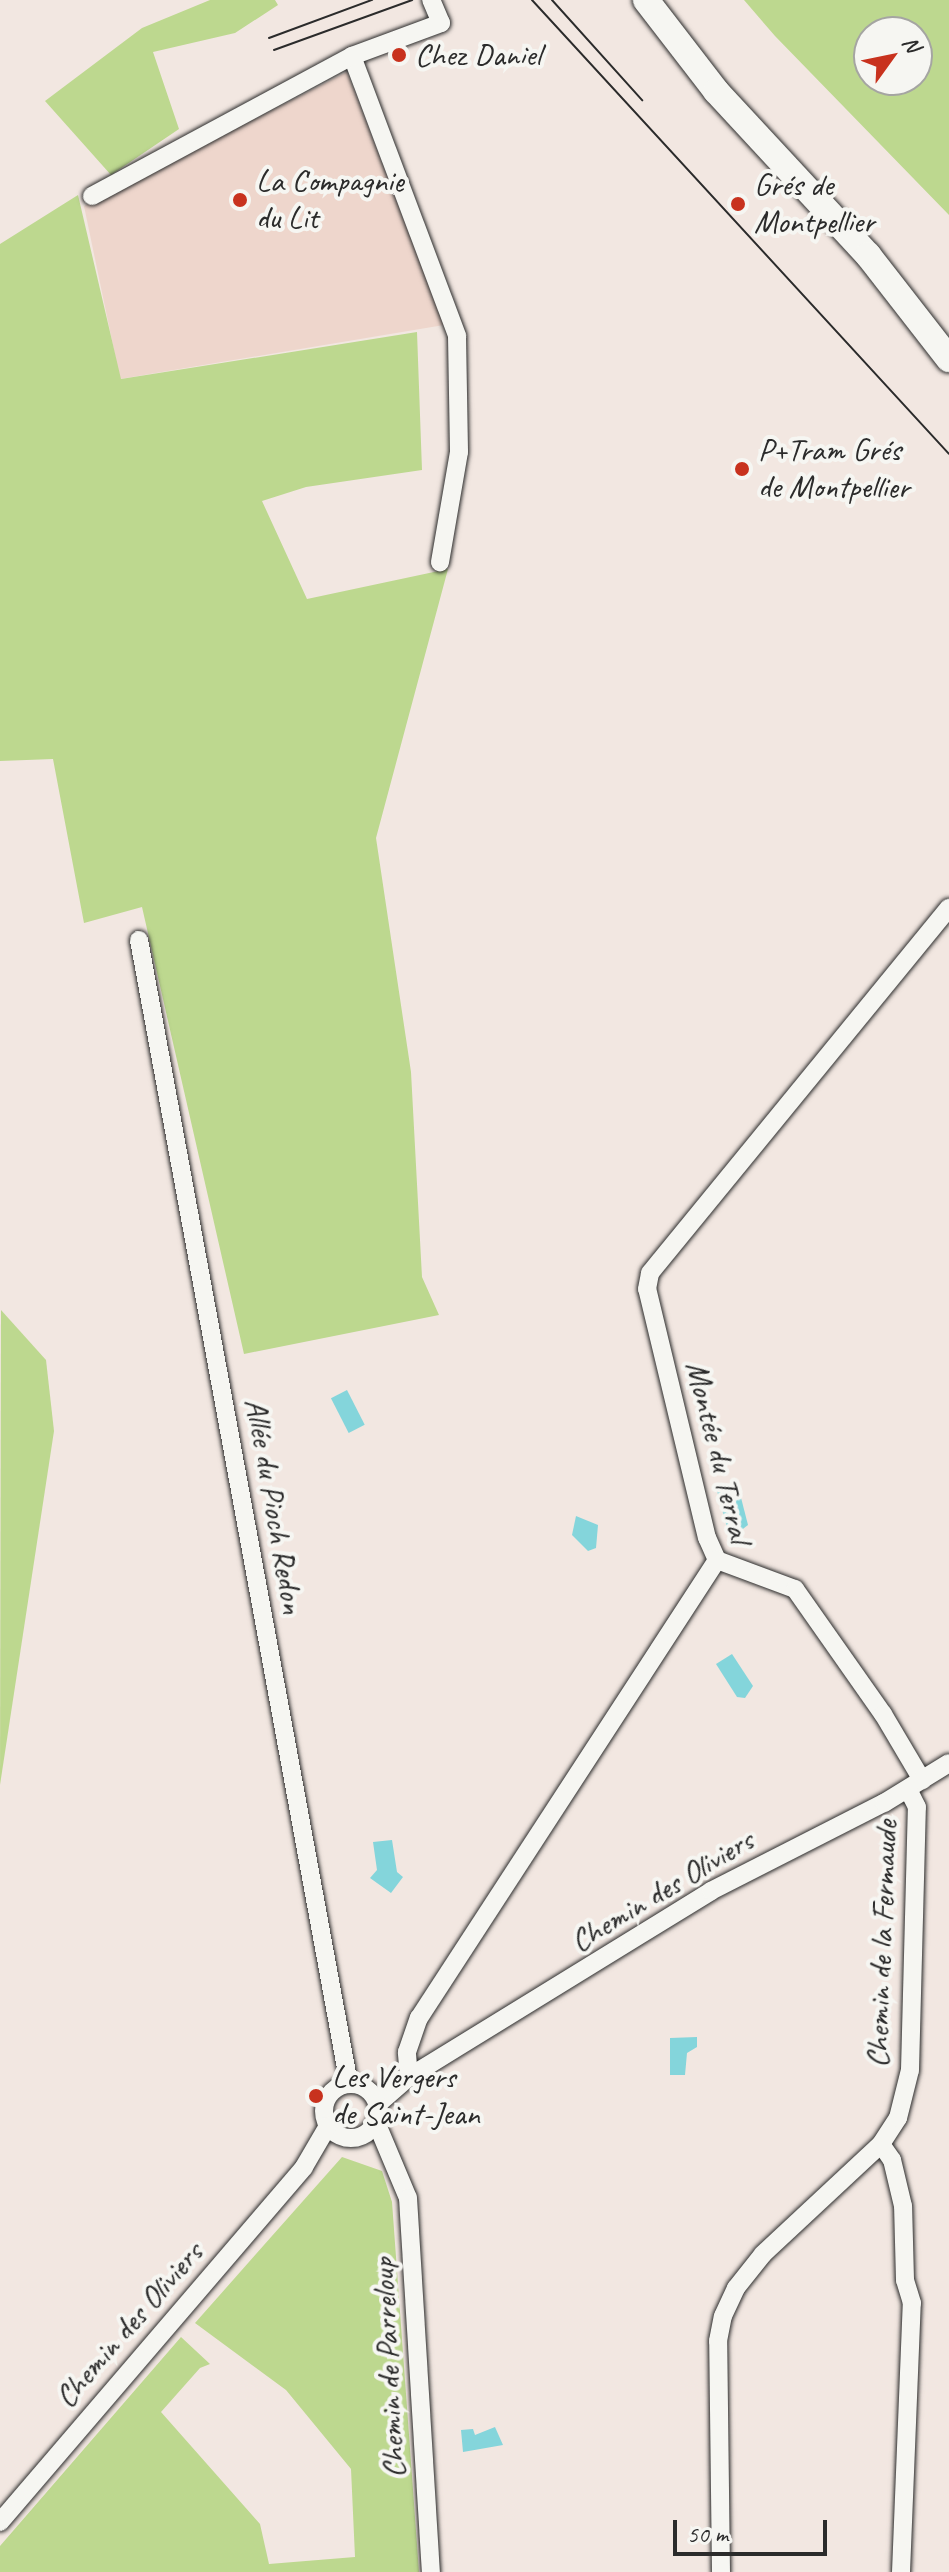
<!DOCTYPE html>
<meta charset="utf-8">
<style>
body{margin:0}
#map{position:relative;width:949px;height:2572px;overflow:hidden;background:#f2e7e1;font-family:Caveat,sans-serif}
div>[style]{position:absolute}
.built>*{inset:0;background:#eed6cc}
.green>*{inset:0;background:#bdd88f}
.water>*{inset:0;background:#84d5db;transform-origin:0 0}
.roads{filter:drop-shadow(0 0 2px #2b2b2b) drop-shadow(0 0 2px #2b2b2b)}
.minor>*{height:18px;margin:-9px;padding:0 9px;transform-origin:9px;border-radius:9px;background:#f6f6f2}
.minor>.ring{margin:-9px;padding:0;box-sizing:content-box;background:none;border:18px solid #f6f6f2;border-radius:50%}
.secondary>*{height:26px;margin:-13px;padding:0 13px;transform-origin:13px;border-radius:13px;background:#f6f6f2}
.tram>*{height:2px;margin:-1px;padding:0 1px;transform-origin:1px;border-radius:1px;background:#2b2b2b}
.dots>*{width:22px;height:22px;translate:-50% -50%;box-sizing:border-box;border:4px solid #f6f6f2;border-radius:50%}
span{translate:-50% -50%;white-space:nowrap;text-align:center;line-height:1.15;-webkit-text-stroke:8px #f6f6f2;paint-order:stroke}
.poi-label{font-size:32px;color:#2b2b2b}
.left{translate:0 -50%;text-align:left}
.street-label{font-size:32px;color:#2b2b2b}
.north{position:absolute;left:853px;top:16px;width:80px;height:80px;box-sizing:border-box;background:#f6f6f2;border:2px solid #a5a5a2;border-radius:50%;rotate:57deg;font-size:22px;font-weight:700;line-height:32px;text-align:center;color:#2b2b2b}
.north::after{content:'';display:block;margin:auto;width:28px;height:36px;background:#c8321e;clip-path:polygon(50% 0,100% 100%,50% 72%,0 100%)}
.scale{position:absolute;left:673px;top:2520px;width:154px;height:36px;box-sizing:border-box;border:4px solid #2b2b2b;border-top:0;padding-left:10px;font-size:24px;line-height:28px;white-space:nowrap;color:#2b2b2b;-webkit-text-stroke:6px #f6f6f2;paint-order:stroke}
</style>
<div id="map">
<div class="built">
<i style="clip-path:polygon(347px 72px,444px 325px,120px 379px,84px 206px)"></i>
</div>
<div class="green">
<i style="clip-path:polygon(210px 0,275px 0,278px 5px,235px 33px,153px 52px,179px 129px,111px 175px,45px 101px,142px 28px)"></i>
<i style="clip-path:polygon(evenodd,744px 0,949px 0,949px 215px,775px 36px,744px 0,869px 32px,917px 32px,917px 80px,869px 80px,869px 32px)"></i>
<i style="clip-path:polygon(78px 195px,121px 379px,417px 332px,422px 470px,306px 487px,262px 501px,307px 599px,448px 569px,376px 838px,411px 1072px,422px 1277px,439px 1315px,244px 1354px,142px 907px,84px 923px,53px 759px,0 761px,0 244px)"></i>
<i style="clip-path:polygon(1px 1310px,46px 1360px,54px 1431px,0 1785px)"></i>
<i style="clip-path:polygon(342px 2157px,382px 2171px,392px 2202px,419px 2572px,0 2572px,0 2546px,181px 2337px,210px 2364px,200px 2368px,161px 2412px,260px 2524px,269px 2564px,355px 2557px,351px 2469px,286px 2390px,195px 2323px)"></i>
</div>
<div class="water">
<i style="left:347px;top:1390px;width:39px;height:18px;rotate:63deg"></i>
<i style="clip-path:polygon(738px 1486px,748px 1525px,735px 1535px,728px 1531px,717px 1491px)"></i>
<i style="clip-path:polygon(576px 1516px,598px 1525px,596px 1548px,588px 1551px,572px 1535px)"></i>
<i style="clip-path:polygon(732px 1654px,753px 1686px,745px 1698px,737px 1697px,716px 1664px)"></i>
<i style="clip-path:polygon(392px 1840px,397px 1872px,403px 1877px,391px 1893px,370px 1878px,377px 1870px,373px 1842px)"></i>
<i style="clip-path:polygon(697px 2037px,697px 2047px,687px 2053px,685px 2075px,670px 2075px,670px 2038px)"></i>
<i style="clip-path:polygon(495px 2427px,503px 2445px,463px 2452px,461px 2430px,473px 2429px,475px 2435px)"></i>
</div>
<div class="roads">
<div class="minor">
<i style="left:352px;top:56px;width:299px;rotate:69.4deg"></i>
<i style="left:457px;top:336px;width:116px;rotate:89deg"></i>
<i style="left:459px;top:452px;width:112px;rotate:99.8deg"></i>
<i style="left:92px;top:196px;width:295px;rotate:-28.3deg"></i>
<i style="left:352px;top:56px;width:95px;rotate:-20.3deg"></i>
<i style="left:441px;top:23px;width:25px;rotate:-113deg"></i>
<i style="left:139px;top:940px;width:1163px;rotate:79.6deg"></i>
<i style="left:717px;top:1560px;width:24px;rotate:-114deg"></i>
<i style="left:707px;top:1538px;width:256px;rotate:-103.5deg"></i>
<i style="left:647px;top:1289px;width:16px;rotate:-79deg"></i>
<i style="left:650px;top:1273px;width:472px;rotate:-50.7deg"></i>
<i style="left:717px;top:1560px;width:83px;rotate:20.4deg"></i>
<i style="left:795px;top:1589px;width:153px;rotate:54.9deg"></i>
<i style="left:883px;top:1714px;width:77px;rotate:59.4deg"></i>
<i style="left:409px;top:2077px;width:25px;rotate:-95deg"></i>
<i style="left:407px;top:2052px;width:36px;rotate:-71deg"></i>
<i style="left:419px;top:2018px;width:546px;rotate:-56.95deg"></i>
<i class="ring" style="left:324px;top:2084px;width:36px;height:36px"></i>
<i style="left:378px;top:2104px;width:41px;rotate:-41.1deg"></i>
<i style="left:409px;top:2077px;width:355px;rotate:-31.6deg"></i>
<i style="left:711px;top:1891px;width:194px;rotate:-27deg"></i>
<i style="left:884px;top:1803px;width:76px;rotate:-31.6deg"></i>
<i style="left:376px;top:2122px;width:82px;rotate:67.2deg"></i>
<i style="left:408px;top:2198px;width:375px;rotate:86.5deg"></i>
<i style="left:0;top:2522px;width:467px;rotate:-49.4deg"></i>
<i style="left:304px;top:2167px;width:48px;rotate:-59.7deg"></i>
<i style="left:721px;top:2572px;width:231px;rotate:-90.7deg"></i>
<i style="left:718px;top:2341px;width:25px;rotate:-79deg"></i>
<i style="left:723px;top:2316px;width:31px;rotate:-65deg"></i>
<i style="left:736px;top:2288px;width:43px;rotate:-51.5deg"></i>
<i style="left:763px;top:2254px;width:161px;rotate:-43deg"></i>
<i style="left:901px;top:2572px;width:269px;rotate:-87.7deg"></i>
<i style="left:912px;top:2303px;width:24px;rotate:-107deg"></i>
<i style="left:905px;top:2280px;width:74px;rotate:-91.5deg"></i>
<i style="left:903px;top:2206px;width:47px;rotate:-103.4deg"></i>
<i style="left:892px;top:2160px;width:19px;rotate:-125deg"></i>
<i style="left:881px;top:2144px;width:31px;rotate:-57deg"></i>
<i style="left:898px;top:2118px;width:49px;rotate:-76deg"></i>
<i style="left:910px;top:2070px;width:263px;rotate:-88.5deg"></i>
<i style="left:917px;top:1807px;width:20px;rotate:-117deg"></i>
</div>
<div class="secondary">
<i style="left:646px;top:0;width:115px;rotate:52.4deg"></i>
<i style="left:716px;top:91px;width:224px;rotate:47.2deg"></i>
<i style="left:868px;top:255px;width:132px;rotate:52.1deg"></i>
</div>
</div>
<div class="tram">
<i style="left:532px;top:0;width:616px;rotate:47.43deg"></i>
<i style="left:552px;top:0;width:135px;rotate:48deg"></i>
<i style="left:269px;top:38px;width:110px;rotate:-20.3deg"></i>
<i style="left:274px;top:50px;width:147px;rotate:-19.9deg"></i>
</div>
<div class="dots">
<i style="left:399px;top:55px;background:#c8321e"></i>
<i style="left:240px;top:200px;background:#c8321e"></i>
<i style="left:738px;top:204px;background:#c8321e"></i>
<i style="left:742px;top:469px;background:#c8321e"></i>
<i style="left:316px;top:2096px;background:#c8321e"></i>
</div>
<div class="poi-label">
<span class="left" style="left:415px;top:55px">Chez Daniel</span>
<span class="left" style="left:256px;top:200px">La Compagnie<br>du Lit</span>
<span class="left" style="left:754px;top:204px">Grés de<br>Montpellier</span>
<span class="left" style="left:758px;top:469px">P+Tram Grés<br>de Montpellier</span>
<span class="left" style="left:332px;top:2096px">Les Vergers<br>de Saint-Jean</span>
</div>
<div class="street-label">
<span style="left:718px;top:1452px;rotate:76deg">Montée du Terral</span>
<span style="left:274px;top:1506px;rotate:80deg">Allée du Pioch Redon</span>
<span style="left:662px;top:1891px;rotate:-31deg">Chemin des Oliviers</span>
<span style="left:882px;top:1944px;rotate:-88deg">Chemin de la Fermaude</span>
<span style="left:129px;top:2325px;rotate:-49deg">Chemin des Oliviers</span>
<span style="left:389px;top:2368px;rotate:-93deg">Chemin de Parreloup</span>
</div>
<div class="north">N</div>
<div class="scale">50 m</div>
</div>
